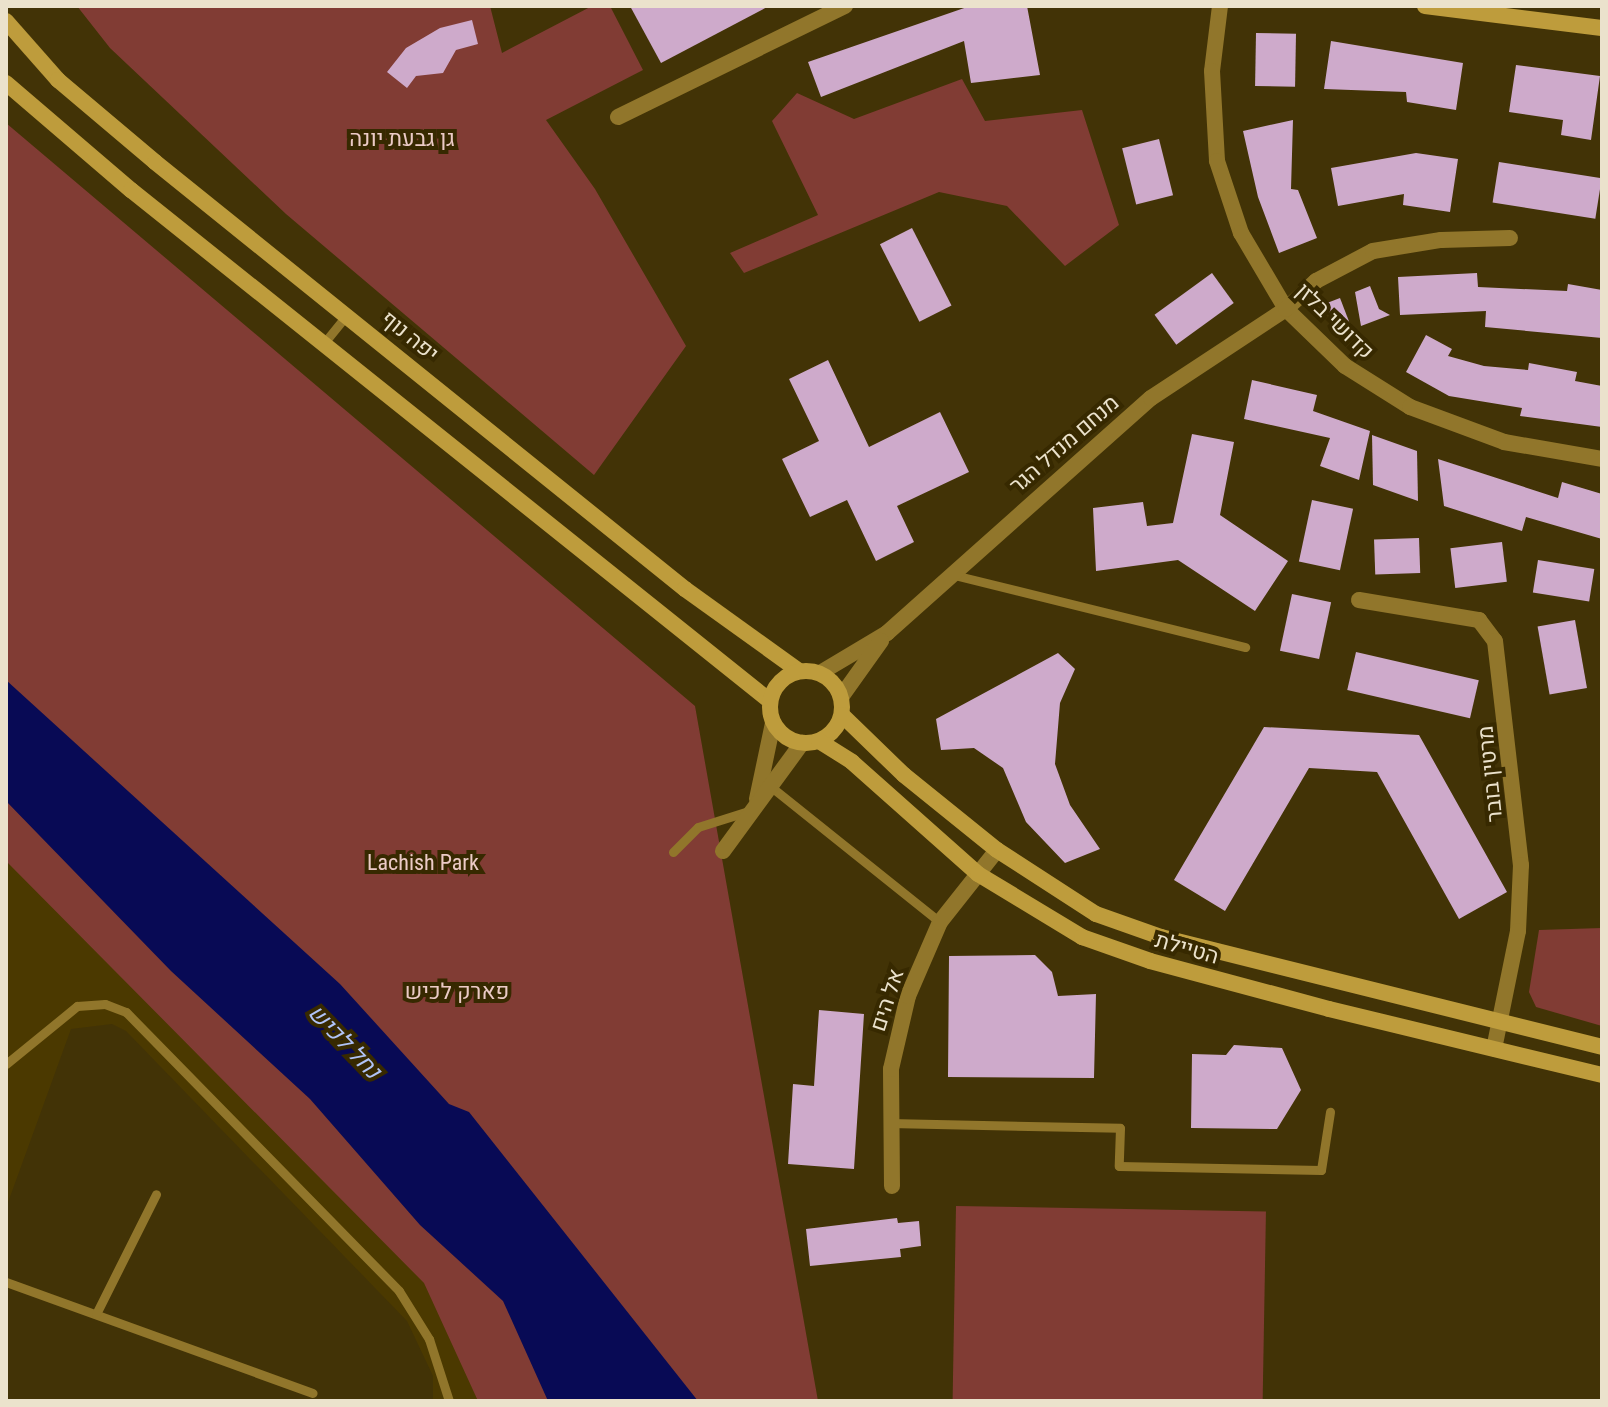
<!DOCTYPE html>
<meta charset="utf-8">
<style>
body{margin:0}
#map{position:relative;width:1608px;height:1407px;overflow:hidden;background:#423306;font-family:"Roboto Condensed",Heebo,sans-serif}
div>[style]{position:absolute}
.built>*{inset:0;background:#4b3900}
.green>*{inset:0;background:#813c34;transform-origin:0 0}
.water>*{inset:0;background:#080a55}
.building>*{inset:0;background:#ceaacb;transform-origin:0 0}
.lane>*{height:9px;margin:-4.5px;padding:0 4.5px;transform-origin:4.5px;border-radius:4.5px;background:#91762b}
.street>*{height:16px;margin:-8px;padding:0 8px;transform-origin:8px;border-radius:8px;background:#91762b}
.secondary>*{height:16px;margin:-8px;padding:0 8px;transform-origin:8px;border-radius:8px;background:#be9c3c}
.secondary>.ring{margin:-8px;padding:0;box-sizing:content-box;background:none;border:16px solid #be9c3c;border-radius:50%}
span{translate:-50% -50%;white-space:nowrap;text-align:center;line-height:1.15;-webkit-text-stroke:8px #372900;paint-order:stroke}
.park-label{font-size:22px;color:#eccbc6}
.street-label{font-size:22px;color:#ebe2cc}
.water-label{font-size:24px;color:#b0c3f7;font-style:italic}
.frame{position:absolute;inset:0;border:8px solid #ebe2cc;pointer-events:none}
</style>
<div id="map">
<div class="built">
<i style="clip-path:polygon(6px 828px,276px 1082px,518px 1401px,433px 1401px,433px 1376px,407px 1321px,126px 1031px,112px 1024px,71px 1029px,6px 1208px)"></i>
</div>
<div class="green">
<i style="clip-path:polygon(77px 6px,490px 6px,502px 53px,592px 6px,610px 6px,643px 70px,546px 120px,595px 189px,686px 346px,594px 475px,286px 214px,110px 48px)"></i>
<i style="clip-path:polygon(962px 79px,985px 121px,1082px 110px,1119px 225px,1065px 266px,1007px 206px,939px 192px,744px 273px,730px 253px,818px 215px,772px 121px,797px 93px,854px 119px)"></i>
<i style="clip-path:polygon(6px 123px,695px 706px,818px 1401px,478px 1401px,424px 1283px,6px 861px)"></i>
<i style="clip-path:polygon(1602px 928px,1602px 1026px,1536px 1007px,1529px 992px,1539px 930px)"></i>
<i style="left:956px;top:1206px;width:310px;height:193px;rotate:1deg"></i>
</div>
<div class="water">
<i style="clip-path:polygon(6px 680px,340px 984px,449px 1104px,469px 1112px,698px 1401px,548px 1401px,503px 1301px,420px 1225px,310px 1099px,171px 971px,6px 801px)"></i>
</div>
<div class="building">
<i style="clip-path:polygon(630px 6px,769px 6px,661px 63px)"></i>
<i style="clip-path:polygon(970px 6px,1027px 6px,1040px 75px,971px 83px,964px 41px,821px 97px,808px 62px)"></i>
<i style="clip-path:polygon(472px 20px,478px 44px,456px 50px,443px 73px,416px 76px,407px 88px,387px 72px,406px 48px,440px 28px)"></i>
<i style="left:1256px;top:33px;width:40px;height:53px;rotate:1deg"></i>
<i style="clip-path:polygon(1331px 41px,1463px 63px,1456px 110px,1407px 102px,1406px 92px,1324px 89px)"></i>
<i style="clip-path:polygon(1516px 65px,1600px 76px,1591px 140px,1561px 135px,1563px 120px,1509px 112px)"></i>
<i style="clip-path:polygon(1293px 120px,1291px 189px,1298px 190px,1317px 238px,1279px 253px,1258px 197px,1243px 131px)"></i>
<i style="left:1159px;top:139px;width:58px;height:38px;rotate:76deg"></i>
<i style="clip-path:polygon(1416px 153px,1458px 159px,1450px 212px,1403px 205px,1404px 194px,1338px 206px,1331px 168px)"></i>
<i style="left:1499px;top:162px;width:104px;height:41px;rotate:9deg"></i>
<i style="left:912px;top:228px;width:87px;height:36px;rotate:63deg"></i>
<i style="left:1212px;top:273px;width:37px;height:71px;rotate:54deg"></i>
<i style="clip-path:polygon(1477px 273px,1478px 287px,1567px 291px,1568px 284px,1602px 290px,1602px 338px,1485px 327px,1486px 311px,1400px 315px,1398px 277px)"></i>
<i style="clip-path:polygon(1370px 286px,1379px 309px,1390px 315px,1361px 326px,1355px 292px)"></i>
<i style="left:1340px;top:298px;width:34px;height:16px;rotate:69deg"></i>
<i style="clip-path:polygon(1426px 335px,1452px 349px,1448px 356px,1484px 366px,1528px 370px,1529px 363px,1577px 372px,1575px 381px,1602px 386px,1602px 427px,1520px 416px,1522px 408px,1449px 396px,1406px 372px)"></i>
<i style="clip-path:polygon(828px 360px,869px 447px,940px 412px,969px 472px,897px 506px,914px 542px,876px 561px,847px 500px,810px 517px,782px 459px,819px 441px,789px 379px)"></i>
<i style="clip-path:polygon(1252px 380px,1317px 395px,1313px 411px,1370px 431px,1359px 480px,1320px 466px,1330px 438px,1244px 419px)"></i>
<i style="clip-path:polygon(1192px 434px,1234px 442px,1220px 515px,1288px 561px,1255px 611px,1178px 560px,1096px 571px,1093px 508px,1143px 502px,1147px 526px,1173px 523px)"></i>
<i style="clip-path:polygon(1372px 435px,1417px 451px,1418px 501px,1373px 485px)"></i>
<i style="clip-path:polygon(1438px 459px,1558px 498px,1562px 482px,1602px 494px,1602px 539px,1526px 517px,1522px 531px,1444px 506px)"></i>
<i style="left:1312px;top:500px;width:42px;height:63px;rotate:12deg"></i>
<i style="left:1419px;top:538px;width:35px;height:45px;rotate:88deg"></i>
<i style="left:1502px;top:542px;width:40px;height:52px;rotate:83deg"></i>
<i style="left:1538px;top:560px;width:57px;height:33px;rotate:9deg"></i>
<i style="left:1292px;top:594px;width:40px;height:58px;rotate:12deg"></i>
<i style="left:1575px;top:620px;width:69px;height:38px;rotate:80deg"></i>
<i style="left:1356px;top:652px;width:126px;height:39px;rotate:13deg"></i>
<i style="clip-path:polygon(1058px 653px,1075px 669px,1060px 703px,1055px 764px,1070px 805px,1100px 849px,1065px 863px,1026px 822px,1003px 768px,974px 748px,941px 750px,936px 719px)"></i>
<i style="clip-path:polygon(1264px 727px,1419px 735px,1507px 892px,1459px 919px,1377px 772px,1309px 768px,1225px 911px,1174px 880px)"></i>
<i style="clip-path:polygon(1035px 955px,1052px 972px,1058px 996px,1096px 994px,1094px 1078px,948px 1077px,949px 956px)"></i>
<i style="clip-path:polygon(819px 1010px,864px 1014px,854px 1169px,788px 1164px,793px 1084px,814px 1086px)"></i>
<i style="clip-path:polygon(1234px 1045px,1282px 1048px,1301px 1090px,1277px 1129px,1191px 1128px,1192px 1054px,1226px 1055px)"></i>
<i style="clip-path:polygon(897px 1218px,898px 1223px,919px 1221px,921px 1246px,900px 1249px,901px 1257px,810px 1266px,806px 1229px)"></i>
</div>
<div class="lane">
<i style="left:324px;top:343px;width:38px;rotate:-51deg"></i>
<i style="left:954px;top:575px;width:300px;rotate:13.9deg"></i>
<i style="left:770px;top:786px;width:218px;rotate:38.7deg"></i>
<i style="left:673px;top:852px;width:35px;rotate:-45deg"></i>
<i style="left:698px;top:827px;width:57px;rotate:-17.5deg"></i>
<i style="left:6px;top:1064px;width:92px;rotate:-39.2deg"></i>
<i style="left:77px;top:1006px;width:28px;rotate:-4deg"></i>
<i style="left:105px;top:1004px;width:22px;rotate:21deg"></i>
<i style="left:126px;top:1012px;width:390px;rotate:45.6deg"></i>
<i style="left:399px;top:1291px;width:57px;rotate:58deg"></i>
<i style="left:429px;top:1339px;width:65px;rotate:72.1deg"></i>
<i style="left:889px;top:1123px;width:231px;rotate:1.2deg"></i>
<i style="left:1120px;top:1128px;width:38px;rotate:92deg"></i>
<i style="left:1119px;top:1166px;width:202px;rotate:1.1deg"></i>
<i style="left:1321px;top:1170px;width:59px;rotate:-81.2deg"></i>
<i style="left:6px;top:1282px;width:326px;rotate:19.9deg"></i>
<i style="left:96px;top:1314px;width:134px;rotate:-63.4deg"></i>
</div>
<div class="street">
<i style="left:1220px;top:6px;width:65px;rotate:97deg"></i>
<i style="left:1212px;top:71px;width:90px;rotate:86.8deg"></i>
<i style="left:1217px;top:161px;width:76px;rotate:71.6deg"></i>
<i style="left:1241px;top:233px;width:88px;rotate:59.4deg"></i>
<i style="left:1286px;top:309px;width:82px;rotate:44deg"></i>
<i style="left:1345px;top:366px;width:77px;rotate:32.2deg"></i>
<i style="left:1410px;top:407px;width:100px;rotate:20.4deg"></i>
<i style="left:1504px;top:442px;width:99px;rotate:9.8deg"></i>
<i style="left:618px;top:117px;width:253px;rotate:-26.1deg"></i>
<i style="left:1359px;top:600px;width:122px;rotate:9.5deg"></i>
<i style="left:1479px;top:620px;width:26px;rotate:53deg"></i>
<i style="left:1495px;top:641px;width:226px;rotate:83.4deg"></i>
<i style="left:1521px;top:865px;width:66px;rotate:92.6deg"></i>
<i style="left:1518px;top:931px;width:120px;rotate:101.5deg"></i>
<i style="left:820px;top:673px;width:78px;rotate:-30.8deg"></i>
<i style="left:887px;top:633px;width:353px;rotate:-41.7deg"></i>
<i style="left:1151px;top:398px;width:162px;rotate:-33.4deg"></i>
<i style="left:1286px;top:309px;width:41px;rotate:-43deg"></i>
<i style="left:1316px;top:281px;width:64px;rotate:-27.8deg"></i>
<i style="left:1373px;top:251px;width:69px;rotate:-9.2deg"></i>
<i style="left:1441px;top:240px;width:69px;rotate:-1.7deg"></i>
<i style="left:841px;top:697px;width:69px;rotate:-54.5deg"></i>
<i style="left:757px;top:799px;width:78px;rotate:-78.1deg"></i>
<i style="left:723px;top:851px;width:134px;rotate:-53.8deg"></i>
<i style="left:892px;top:1186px;width:117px;rotate:-90.5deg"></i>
<i style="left:891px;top:1069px;width:75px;rotate:-76.9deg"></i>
<i style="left:908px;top:996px;width:81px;rotate:-66.6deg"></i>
<i style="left:940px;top:922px;width:92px;rotate:-51.6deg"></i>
</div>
<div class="secondary">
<i style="left:1425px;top:6px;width:178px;rotate:7.1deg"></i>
<i style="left:6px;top:21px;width:79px;rotate:48.6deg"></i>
<i style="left:58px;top:80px;width:127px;rotate:40.2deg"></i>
<i style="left:155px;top:162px;width:681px;rotate:38.86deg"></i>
<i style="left:685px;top:589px;width:140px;rotate:35.7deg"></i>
<i style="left:6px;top:83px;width:165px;rotate:40.6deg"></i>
<i style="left:131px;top:190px;width:818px;rotate:38.65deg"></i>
<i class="ring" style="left:770px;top:671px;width:56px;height:56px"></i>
<i style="left:842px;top:715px;width:86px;rotate:44.1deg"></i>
<i style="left:904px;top:775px;width:119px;rotate:38.9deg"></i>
<i style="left:997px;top:850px;width:118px;rotate:32.9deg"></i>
<i style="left:1096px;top:914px;width:69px;rotate:19.5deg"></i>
<i style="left:1161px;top:937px;width:455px;rotate:14deg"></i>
<i style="left:819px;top:741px;width:39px;rotate:32deg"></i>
<i style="left:852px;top:762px;width:169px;rotate:41.6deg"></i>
<i style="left:978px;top:874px;width:122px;rotate:31.2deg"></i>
<i style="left:1082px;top:937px;width:72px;rotate:19.4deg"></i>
<i style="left:1150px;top:961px;width:185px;rotate:15deg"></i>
<i style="left:1329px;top:1009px;width:281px;rotate:13.6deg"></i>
</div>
<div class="park-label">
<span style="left:402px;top:139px">גן גבעת יונה</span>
<span style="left:423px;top:863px">Lachish Park</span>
<span style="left:457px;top:992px">פארק לכיש</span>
</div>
<div class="street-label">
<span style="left:1335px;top:321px;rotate:44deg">קדושי בלזן</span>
<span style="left:410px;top:336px;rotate:39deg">יפה נוף</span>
<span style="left:1064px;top:444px;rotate:-41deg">מנחם מנדל הגר</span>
<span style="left:1490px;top:774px;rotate:-96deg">מרטין בובר</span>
<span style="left:1187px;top:948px;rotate:16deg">הטיילת</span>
<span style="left:887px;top:1000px;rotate:-72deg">אל הים</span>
</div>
<div class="water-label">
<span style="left:344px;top:1042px;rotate:46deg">נחל לכיש</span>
</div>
<div class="frame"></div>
</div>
